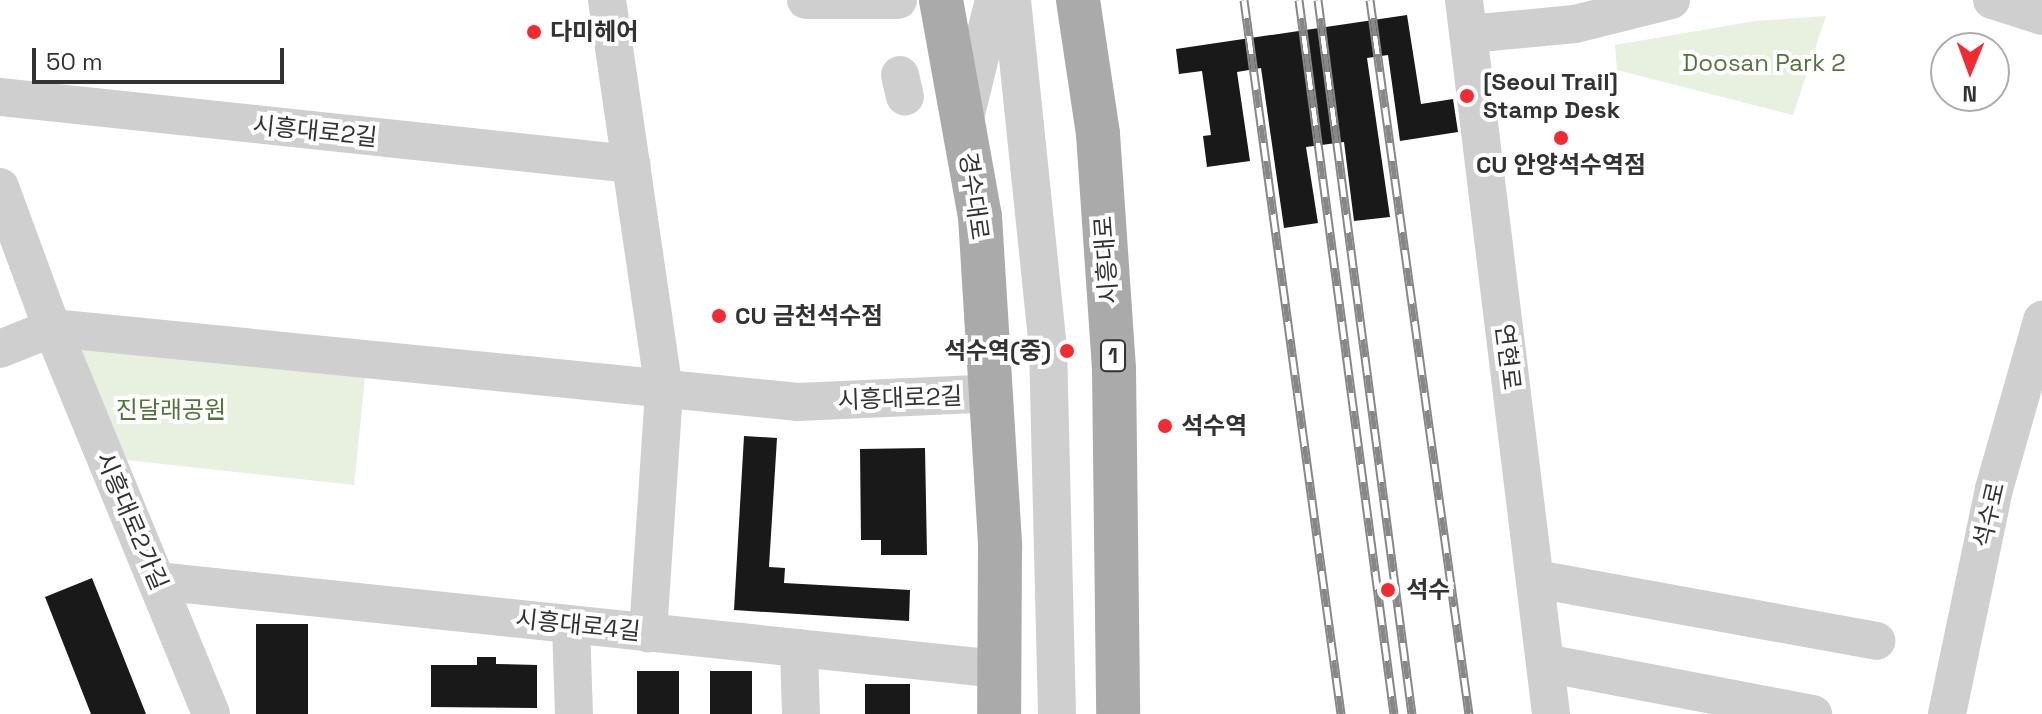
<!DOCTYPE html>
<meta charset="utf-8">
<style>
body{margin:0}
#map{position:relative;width:2042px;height:714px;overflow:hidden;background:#fff;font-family:"Space Grotesk","Noto Sans KR",sans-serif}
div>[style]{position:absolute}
.green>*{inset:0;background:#e8f0e0}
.building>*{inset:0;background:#191919;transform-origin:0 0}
.minor>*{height:38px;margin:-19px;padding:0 19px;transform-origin:19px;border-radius:19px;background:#cfcfcf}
.major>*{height:44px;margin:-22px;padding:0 22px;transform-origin:22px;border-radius:22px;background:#aaa}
.rail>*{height:9px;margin-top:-4.5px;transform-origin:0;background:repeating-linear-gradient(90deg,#fff 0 18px,#878787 0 36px);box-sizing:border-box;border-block:2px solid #878787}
.dots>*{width:22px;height:22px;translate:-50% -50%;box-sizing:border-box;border:4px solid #fff;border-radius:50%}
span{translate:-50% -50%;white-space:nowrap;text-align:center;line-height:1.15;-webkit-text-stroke:8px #fff;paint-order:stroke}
.shield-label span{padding:2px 6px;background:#fff;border:2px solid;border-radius:6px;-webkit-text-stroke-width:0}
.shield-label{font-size:22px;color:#323232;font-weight:700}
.poi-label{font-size:24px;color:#323232;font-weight:700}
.left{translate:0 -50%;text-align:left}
.right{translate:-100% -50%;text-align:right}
.park-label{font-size:24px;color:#53733b}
.street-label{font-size:24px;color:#323232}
.north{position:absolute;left:1930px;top:32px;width:80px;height:80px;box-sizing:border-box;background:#fff;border:2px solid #adadad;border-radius:50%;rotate:181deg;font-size:22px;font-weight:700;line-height:32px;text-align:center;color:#323232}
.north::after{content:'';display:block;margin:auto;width:28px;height:36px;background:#f42a31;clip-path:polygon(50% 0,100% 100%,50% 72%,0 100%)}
.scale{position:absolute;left:32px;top:48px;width:252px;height:36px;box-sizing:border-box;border:4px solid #323232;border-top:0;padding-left:10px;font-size:24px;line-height:28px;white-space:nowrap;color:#323232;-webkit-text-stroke:6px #fff;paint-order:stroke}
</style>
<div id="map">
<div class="green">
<i style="clip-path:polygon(1826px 16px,1793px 115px,1617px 70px,1615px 45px,1755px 21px)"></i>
<i style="clip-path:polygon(76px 343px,365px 377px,354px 485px,127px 460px)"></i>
</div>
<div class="building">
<i style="clip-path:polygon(1407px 15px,1421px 104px,1453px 99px,1458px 132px,1400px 141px,1388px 55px,1367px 58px,1390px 217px,1354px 221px,1344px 142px,1306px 147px,1318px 223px,1284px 228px,1261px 68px,1237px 72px,1250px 161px,1207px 167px,1203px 136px,1211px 135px,1202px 71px,1179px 74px,1176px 49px)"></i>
<i style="clip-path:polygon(744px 436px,777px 438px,769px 567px,785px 568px,784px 583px,910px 590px,909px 621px,734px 610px)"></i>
<i style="clip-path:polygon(925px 448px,927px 555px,881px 555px,881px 540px,861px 540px,860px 449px)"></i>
<i style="clip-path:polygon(92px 578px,146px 714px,91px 714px,45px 597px)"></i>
<i style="left:308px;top:624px;width:90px;height:52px;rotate:90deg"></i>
<i style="clip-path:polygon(477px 657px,496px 657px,496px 664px,537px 665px,537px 708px,431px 707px,431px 665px,477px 665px)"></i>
<i style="left:679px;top:671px;width:43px;height:42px;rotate:90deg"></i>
<i style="left:710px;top:671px;width:42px;height:43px"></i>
<i style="left:865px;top:684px;width:45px;height:30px"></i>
</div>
<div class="minor">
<i style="left:607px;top:0;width:396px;rotate:81.7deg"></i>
<i style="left:664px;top:392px;width:242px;rotate:93.8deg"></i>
<i style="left:806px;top:0;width:92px"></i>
<i style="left:1012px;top:0;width:348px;rotate:84.1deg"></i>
<i style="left:1048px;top:346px;width:368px;rotate:88.6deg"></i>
<i style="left:1464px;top:0;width:719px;rotate:83.05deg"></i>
<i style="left:1992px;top:0;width:52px;rotate:17.7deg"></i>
<i style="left:1469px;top:34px;width:106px;rotate:-5.4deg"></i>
<i style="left:1575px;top:24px;width:99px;rotate:-14deg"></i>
<i style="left:900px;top:75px;width:22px;rotate:77deg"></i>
<i style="left:0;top:97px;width:635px;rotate:6.06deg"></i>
<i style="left:964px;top:122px;width:126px;rotate:-76.2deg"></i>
<i style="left:0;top:187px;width:150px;rotate:69.8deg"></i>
<i style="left:52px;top:328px;width:417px;rotate:67.6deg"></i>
<i style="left:0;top:349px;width:56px;rotate:-22deg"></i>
<i style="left:52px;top:328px;width:750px;rotate:5.66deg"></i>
<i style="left:798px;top:402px;width:195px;rotate:-2.6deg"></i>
<i style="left:1536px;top:579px;width:346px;rotate:10.3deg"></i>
<i style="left:157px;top:581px;width:847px;rotate:5.97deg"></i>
<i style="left:571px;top:625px;width:89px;rotate:88.1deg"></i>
<i style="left:799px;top:648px;width:66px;rotate:88.3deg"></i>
<i style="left:1545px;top:663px;width:273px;rotate:10.8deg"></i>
<i style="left:1947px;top:714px;width:230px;rotate:-78.2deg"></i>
<i style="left:1994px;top:489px;width:176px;rotate:-74.1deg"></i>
</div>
<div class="major">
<i style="left:941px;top:0;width:219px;rotate:79.8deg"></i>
<i style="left:980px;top:216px;width:332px;rotate:86.5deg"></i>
<i style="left:1000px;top:547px;width:167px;rotate:90.3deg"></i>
<i style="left:1078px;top:0;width:135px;rotate:81.5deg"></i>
<i style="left:1098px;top:134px;width:236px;rotate:86.1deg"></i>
<i style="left:1114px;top:369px;width:345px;rotate:89.3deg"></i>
</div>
<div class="rail">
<i style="left:1244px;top:0;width:721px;rotate:82.26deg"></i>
<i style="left:1299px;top:0;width:720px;rotate:82.42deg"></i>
<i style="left:1318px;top:0;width:720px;rotate:82.5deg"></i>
<i style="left:1370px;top:0;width:721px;rotate:82.11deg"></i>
</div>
<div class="dots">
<i style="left:534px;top:32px;background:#f42a31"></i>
<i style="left:1467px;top:96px;background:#f42a31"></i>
<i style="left:1561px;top:138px;background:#f42a31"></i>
<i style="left:719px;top:316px;background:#f42a31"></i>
<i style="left:1067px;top:351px;background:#f42a31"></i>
<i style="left:1165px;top:426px;background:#f42a31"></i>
<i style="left:1388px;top:590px;background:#f42a31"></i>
</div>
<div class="shield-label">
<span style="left:1113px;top:356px">1</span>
</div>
<div class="poi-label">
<span class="left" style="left:550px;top:32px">다미헤어</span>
<span class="left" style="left:1483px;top:96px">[Seoul Trail]<br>Stamp Desk</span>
<span style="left:1561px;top:165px">CU 안양석수역점</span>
<span class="left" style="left:735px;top:316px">CU 금천석수점</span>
<span class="right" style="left:1051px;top:351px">석수역(중)</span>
<span class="left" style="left:1181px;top:426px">석수역</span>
<span class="left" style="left:1406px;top:590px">석수</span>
</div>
<div class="park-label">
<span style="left:1764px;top:63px">Doosan Park 2</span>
<span style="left:171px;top:410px">진달래공원</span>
</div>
<div class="street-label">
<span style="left:315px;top:131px;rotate:6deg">시흥대로2길</span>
<span style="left:974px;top:196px;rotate:82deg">경수대로</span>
<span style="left:1106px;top:260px;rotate:-94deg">시흥대로</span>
<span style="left:1508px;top:357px;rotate:83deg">연현로</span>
<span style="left:900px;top:398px;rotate:-2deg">시흥대로2길</span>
<span style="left:1989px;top:515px;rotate:-77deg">석수로</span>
<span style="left:132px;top:521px;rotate:67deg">시흥대로2가길</span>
<span style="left:578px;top:625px;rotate:6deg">시흥대로4길</span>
</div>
<div class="north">N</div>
<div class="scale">50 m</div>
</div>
